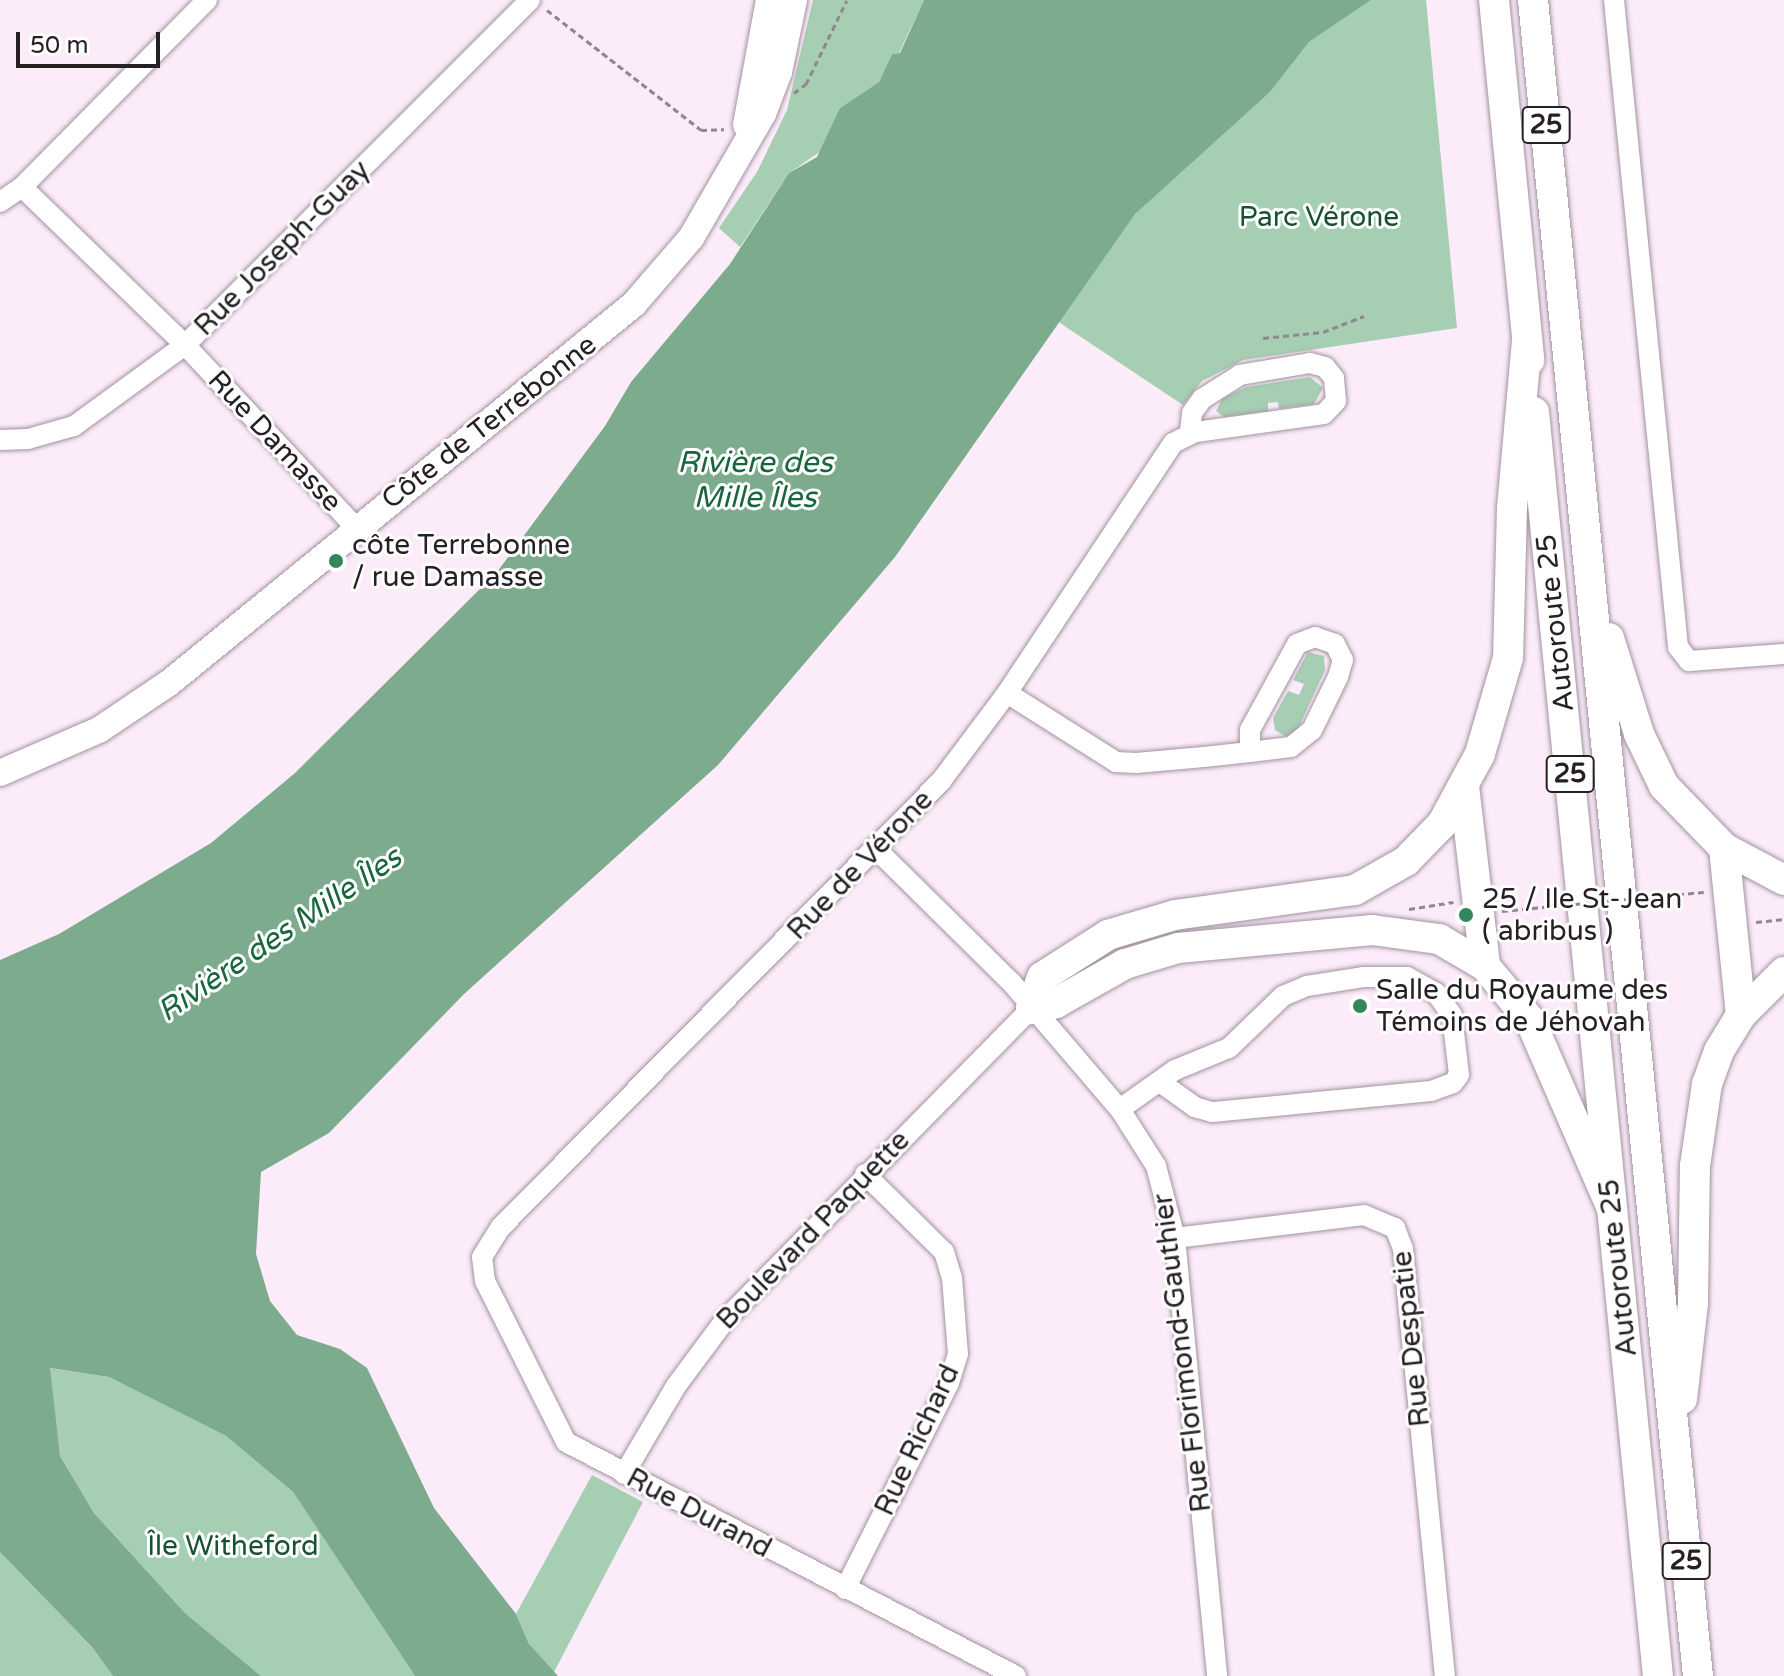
<!DOCTYPE html>
<meta charset="utf-8">
<style>
body{margin:0}
#map{position:relative;width:1784px;height:1676px;overflow:hidden;background:#fcebf9;font-family:"Varela Round",sans-serif}
div>[style]{position:absolute}
.green>*{inset:0;background:#a6ceb3}
.water>*{inset:0;background:#7cab8d}
.path>*{height:3px;margin-top:-1.5px;transform-origin:0;background:repeating-linear-gradient(90deg,#928690 0 6px,transparent 0 10px)}
.roads{filter:drop-shadow(0 0 2px #a293a0) drop-shadow(0 0 2px #a293a0)}
.minor>*{height:20px;margin:-10px;padding:0 10px;transform-origin:10px;border-radius:10px;background:#fff}
.major>*{height:26px;margin:-13px;padding:0 13px;transform-origin:13px;border-radius:13px;background:#fff}
.highway>*{height:30px;margin:-15px;padding:0 15px;transform-origin:15px;border-radius:15px;background:#fff}
.path-bridge>*{height:3px;margin-top:-1.5px;transform-origin:0;background:repeating-linear-gradient(90deg,#928690 0 6px,transparent 0 10px)}
.dots>*{width:22px;height:22px;translate:-50% -50%;box-sizing:border-box;border:4px solid #fefefe;border-radius:50%}
span{translate:-50% -50%;white-space:nowrap;text-align:center;line-height:1.15;-webkit-text-stroke:6px #fefefe;paint-order:stroke}
.shield-label span{padding:2px 6px;background:#fefefe;border:2px solid;border-radius:6px;-webkit-text-stroke-width:0}
.shield-label{font-size:26px;color:#262025;font-weight:700}
.park-label{font-size:28px;color:#175032}
.street-label{font-size:28px;color:#262025}
.poi-label{font-size:28px;color:#262025}
.left{translate:0 -50%;text-align:left}
.water-label{font-size:30px;color:#18663e;font-style:italic}
.scale{position:absolute;left:16px;top:32px;width:144px;height:36px;box-sizing:border-box;border:4px solid #262025;border-top:0;padding-left:10px;font-size:24px;line-height:28px;white-space:nowrap;color:#262025;-webkit-text-stroke:6px #fefefe;paint-order:stroke}
</style>
<div id="map">
<div class="green">
<i style="clip-path:polygon(813px 0,924px 0,899px 53px,892px 54px,879px 82px,840px 108px,824px 149px,789px 173px,740px 247px,719px 228px,757px 172px,787px 110px)"></i>
<i style="clip-path:polygon(1371px 0,1426px 0,1457px 328px,1243px 360px,1202px 381px,1183px 405px,1057px 321px,1135px 214px,1167px 181px,1271px 91px,1309px 42px)"></i>
<i style="clip-path:polygon(1310px 377px,1323px 388px,1314px 404px,1279px 409px,1278px 402px,1268px 403px,1268px 411px,1224px 417px,1216px 411px,1222px 399px,1246px 387px)"></i>
<i style="clip-path:polygon(1308px 652px,1324px 656px,1325px 670px,1297px 731px,1285px 736px,1275px 730px,1273px 718px,1288px 691px,1299px 695px,1304px 684px,1293px 680px)"></i>
<i style="clip-path:polygon(49px 1368px,109px 1377px,226px 1436px,293px 1492px,415px 1676px,261px 1676px,185px 1613px,94px 1513px,60px 1456px)"></i>
<i style="clip-path:polygon(592px 1475px,643px 1502px,553px 1674px,529px 1644px,516px 1614px)"></i>
<i style="clip-path:polygon(0 1552px,92px 1647px,113px 1676px,0 1676px)"></i>
</div>
<div class="water">
<i style="clip-path:polygon(924px 0,1371px 0,1309px 42px,1271px 91px,1135px 214px,895px 557px,718px 765px,464px 994px,329px 1133px,261px 1172px,256px 1254px,270px 1301px,297px 1335px,340px 1349px,367px 1368px,434px 1508px,516px 1614px,529px 1644px,558px 1676px,415px 1676px,293px 1492px,226px 1436px,109px 1377px,50px 1368px,60px 1456px,94px 1513px,185px 1613px,261px 1676px,113px 1676px,92px 1647px,0 1552px,0 960px,59px 934px,211px 843px,295px 773px,497px 572px,605px 426px,631px 382px,730px 264px,789px 173px,817px 157px,840px 108px,879px 82px,892px 54px,900px 53px)"></i>
</div>
<div class="path">
<i style="left:547px;top:10px;width:195px;rotate:37.9deg"></i>
<i style="left:701px;top:130px;width:23px;rotate:-2deg"></i>
<i style="left:794px;top:93px;width:15px;rotate:-37deg"></i>
<i style="left:806px;top:84px;width:93px;rotate:-64deg"></i>
<i style="left:1263px;top:338px;width:60px;rotate:-5.7deg"></i>
<i style="left:1323px;top:332px;width:44px;rotate:-21.3deg"></i>
<i style="left:1648px;top:897px;width:56px;rotate:-5.1deg"></i>
<i style="left:1409px;top:909px;width:45px;rotate:-9deg"></i>
<i style="left:1502px;top:911px;width:52px;rotate:-5.5deg"></i>
<i style="left:1756px;top:922px;width:28px;rotate:-6deg"></i>
</div>
<div class="roads">
<div class="minor">
<i style="left:1614px;top:0;width:650px;rotate:84.35deg"></i>
<i style="left:1678px;top:647px;width:18px;rotate:52deg"></i>
<i style="left:1689px;top:661px;width:95px;rotate:-4.2deg"></i>
<i style="left:22px;top:187px;width:227px;rotate:44.1deg"></i>
<i style="left:185px;top:345px;width:250px;rotate:46.9deg"></i>
<i style="left:0;top:202px;width:27px;rotate:-34deg"></i>
<i style="left:22px;top:187px;width:263px;rotate:-45.3deg"></i>
<i style="left:0;top:440px;width:28px;rotate:-2deg"></i>
<i style="left:28px;top:439px;width:48px;rotate:-15.8deg"></i>
<i style="left:74px;top:426px;width:137px;rotate:-36.1deg"></i>
<i style="left:185px;top:345px;width:488px;rotate:-45deg"></i>
<i style="left:1007px;top:693px;width:129px;rotate:32.3deg"></i>
<i style="left:1116px;top:762px;width:20px;rotate:3deg"></i>
<i style="left:1136px;top:763px;width:68px;rotate:-5deg"></i>
<i style="left:1204px;top:757px;width:46px;rotate:-6.2deg"></i>
<i style="left:1250px;top:752px;width:41px;rotate:-7deg"></i>
<i style="left:1291px;top:747px;width:27px;rotate:-39deg"></i>
<i style="left:1312px;top:730px;width:59px;rotate:-63.9deg"></i>
<i style="left:1338px;top:677px;width:18px;rotate:-74deg"></i>
<i style="left:1343px;top:660px;width:18px;rotate:-117deg"></i>
<i style="left:1335px;top:644px;width:21px;rotate:-161deg"></i>
<i style="left:1315px;top:637px;width:19px;rotate:159deg"></i>
<i style="left:1297px;top:644px;width:98px;rotate:118.7deg"></i>
<i style="left:1250px;top:730px;width:22px;rotate:90deg"></i>
<i style="left:877px;top:850px;width:188px;rotate:44.6deg"></i>
<i style="left:1011px;top:982px;width:170px;rotate:49.5deg"></i>
<i style="left:1121px;top:1111px;width:65px;rotate:57.5deg"></i>
<i style="left:1156px;top:1166px;width:74px;rotate:75.2deg"></i>
<i style="left:1175px;top:1238px;width:440px;rotate:84.5deg"></i>
<i style="left:1120px;top:1109px;width:67px;rotate:-35.3deg"></i>
<i style="left:1175px;top:1070px;width:58px;rotate:-22.2deg"></i>
<i style="left:1229px;top:1048px;width:75px;rotate:-43.9deg"></i>
<i style="left:1283px;top:996px;width:26px;rotate:-23deg"></i>
<i style="left:1307px;top:986px;width:58px;rotate:-9deg"></i>
<i style="left:1364px;top:977px;width:43px"></i>
<i style="left:1407px;top:977px;width:33px;rotate:29deg"></i>
<i style="left:1436px;top:993px;width:27px;rotate:54deg"></i>
<i style="left:1452px;top:1015px;width:60px;rotate:83.3deg"></i>
<i style="left:1459px;top:1075px;width:10px;rotate:127deg"></i>
<i style="left:1453px;top:1083px;width:23px;rotate:160deg"></i>
<i style="left:1431px;top:1091px;width:220px;rotate:174.5deg"></i>
<i style="left:1212px;top:1112px;width:18px;rotate:-164deg"></i>
<i style="left:1195px;top:1107px;width:43px;rotate:-144.5deg"></i>
<i style="left:1175px;top:1238px;width:190px;rotate:-6.9deg"></i>
<i style="left:1364px;top:1215px;width:34px;rotate:23deg"></i>
<i style="left:1395px;top:1228px;width:22px;rotate:69deg"></i>
<i style="left:1403px;top:1249px;width:429px;rotate:84.4deg"></i>
<i style="left:624px;top:1474px;width:102px;rotate:-59.4deg"></i>
<i style="left:676px;top:1386px;width:82px;rotate:-53.4deg"></i>
<i style="left:725px;top:1320px;width:436px;rotate:-45.5deg"></i>
<i style="left:845px;top:1589px;width:231px;rotate:-63.2deg"></i>
<i style="left:949px;top:1383px;width:30px;rotate:-73deg"></i>
<i style="left:958px;top:1354px;width:76px;rotate:-94.5deg"></i>
<i style="left:952px;top:1278px;width:27px;rotate:-107deg"></i>
<i style="left:944px;top:1252px;width:111px;rotate:-135.4deg"></i>
<i style="left:1016px;top:1676px;width:507px;rotate:-152.53deg"></i>
<i style="left:566px;top:1442px;width:180px;rotate:-116.7deg"></i>
<i style="left:485px;top:1281px;width:24px;rotate:-97deg"></i>
<i style="left:482px;top:1257px;width:36px;rotate:-58deg"></i>
<i style="left:501px;top:1227px;width:627px;rotate:-45.39deg"></i>
<i style="left:941px;top:781px;width:110px;rotate:-53.1deg"></i>
<i style="left:1007px;top:693px;width:300px;rotate:-56.4deg"></i>
<i style="left:1173px;top:443px;width:25px;rotate:-26deg"></i>
<i style="left:1196px;top:432px;width:129px;rotate:-8deg"></i>
<i style="left:1324px;top:414px;width:18px;rotate:-47deg"></i>
<i style="left:1336px;top:401px;width:23px;rotate:-95deg"></i>
<i style="left:1334px;top:378px;width:14px;rotate:-129deg"></i>
<i style="left:1325px;top:367px;width:16px;rotate:-165deg"></i>
<i style="left:1310px;top:363px;width:71px;rotate:170.3deg"></i>
<i style="left:1240px;top:375px;width:45px;rotate:147.7deg"></i>
<i style="left:1202px;top:399px;width:17px;rotate:126deg"></i>
<i style="left:1192px;top:413px;width:20px;rotate:96deg"></i>
</div>
<div class="major">
<i style="left:746px;top:125px;width:127px;rotate:-79.6deg"></i>
<i style="left:0;top:773px;width:108px;rotate:-23.5deg"></i>
<i style="left:99px;top:730px;width:84px;rotate:-33.9deg"></i>
<i style="left:169px;top:683px;width:600px;rotate:-39.18deg"></i>
<i style="left:634px;top:304px;width:87px;rotate:-49.2deg"></i>
<i style="left:691px;top:238px;width:143px;rotate:-59.9deg"></i>
<i style="left:763px;top:114px;width:45px;rotate:-69.1deg"></i>
<i style="left:779px;top:72px;width:74px;rotate:-78.2deg"></i>
</div>
<div class="highway">
<i style="left:1494px;top:0;width:362px;rotate:84.4deg"></i>
<i style="left:1533px;top:0;width:1684px;rotate:84.38deg"></i>
<i style="left:1527px;top:340px;width:169px;rotate:95.1deg"></i>
<i style="left:1512px;top:508px;width:150px;rotate:91.5deg"></i>
<i style="left:1508px;top:658px;width:100px;rotate:106.3deg"></i>
<i style="left:1480px;top:754px;width:80px;rotate:118.5deg"></i>
<i style="left:1442px;top:824px;width:52px;rotate:134.2deg"></i>
<i style="left:1406px;top:861px;width:59px;rotate:150.4deg"></i>
<i style="left:1355px;top:890px;width:182px;rotate:172.1deg"></i>
<i style="left:1175px;top:915px;width:70px;rotate:163.4deg"></i>
<i style="left:1108px;top:935px;width:78px;rotate:147.5deg"></i>
<i style="left:1042px;top:977px;width:34px;rotate:109deg"></i>
<i style="left:1031px;top:1009px;width:26px;rotate:-13deg"></i>
<i style="left:1056px;top:1003px;width:79px;rotate:-29.5deg"></i>
<i style="left:1125px;top:964px;width:55px;rotate:-16.8deg"></i>
<i style="left:1178px;top:948px;width:195px;rotate:-5.3deg"></i>
<i style="left:1372px;top:930px;width:68px;rotate:7.7deg"></i>
<i style="left:1439px;top:939px;width:53px;rotate:30.4deg"></i>
<i style="left:1485px;top:966px;width:70px;rotate:50.2deg"></i>
<i style="left:1530px;top:1020px;width:206px;rotate:66.5deg"></i>
<i style="left:1534px;top:412px;width:1270px;rotate:84.4deg"></i>
<i style="left:1609px;top:638px;width:101px;rotate:72.6deg"></i>
<i style="left:1639px;top:734px;width:58px;rotate:64.3deg"></i>
<i style="left:1664px;top:786px;width:86px;rotate:45.9deg"></i>
<i style="left:1724px;top:848px;width:68px;rotate:28.1deg"></i>
<i style="left:1464px;top:786px;width:181px;rotate:83.3deg"></i>
<i style="left:1724px;top:848px;width:168px;rotate:84.2deg"></i>
<i style="left:1682px;top:1399px;width:96px;rotate:-83.4deg"></i>
<i style="left:1693px;top:1304px;width:138px;rotate:-89.2deg"></i>
<i style="left:1695px;top:1166px;width:83px;rotate:-81.7deg"></i>
<i style="left:1707px;top:1084px;width:35px;rotate:-70deg"></i>
<i style="left:1719px;top:1051px;width:42px;rotate:-58.6deg"></i>
<i style="left:1741px;top:1015px;width:61px;rotate:-45deg"></i>
</div>
</div>
<div class="path-bridge">
<i style="left:1554px;top:906px;width:94px;rotate:-5.5deg"></i>
</div>
<div class="dots">
<i style="left:336px;top:561px;background:#34875a"></i>
<i style="left:1466px;top:915px;background:#34875a"></i>
<i style="left:1360px;top:1006px;background:#34875a"></i>
</div>
<div class="shield-label">
<span style="left:1546px;top:125px">25</span>
<span style="left:1570px;top:774px">25</span>
<span style="left:1686px;top:1561px">25</span>
</div>
<div class="park-label">
<span style="left:1319px;top:217px">Parc Vérone</span>
<span style="left:233px;top:1546px">Île Witheford</span>
</div>
<div class="street-label">
<span style="left:282px;top:248px;rotate:-45deg">Rue Joseph-Guay</span>
<span style="left:489px;top:422px;rotate:-38deg">Côte de Terrebonne</span>
<span style="left:275px;top:441px;rotate:47deg">Rue Damasse</span>
<span style="left:1555px;top:623px;rotate:-96deg">Autoroute 25</span>
<span style="left:860px;top:865px;rotate:-46deg">Rue de Vérone</span>
<span style="left:813px;top:1230px;rotate:-46deg">Boulevard Paquette</span>
<span style="left:1618px;top:1268px;rotate:-96deg">Autoroute 25</span>
<span style="left:1411px;top:1339px;rotate:-96deg">Rue Despatie</span>
<span style="left:1182px;top:1353px;rotate:-97deg">Rue Florimond-Gauthier</span>
<span style="left:917px;top:1440px;rotate:-65deg">Rue Richard</span>
<span style="left:699px;top:1513px;rotate:28deg">Rue Durand</span>
</div>
<div class="poi-label">
<span class="left" style="left:352px;top:561px">côte Terrebonne<br>/ rue Damasse</span>
<span class="left" style="left:1482px;top:915px">25 / Ile St-Jean<br>( abribus )</span>
<span class="left" style="left:1376px;top:1006px">Salle du Royaume des<br>Témoins de Jéhovah</span>
</div>
<div class="water-label">
<span style="left:755px;top:480px">Rivière des<br>Mille Îles</span>
<span style="left:280px;top:935px;rotate:-34deg">Rivière des Mille Îles</span>
</div>
<div class="scale">50 m</div>
</div>
